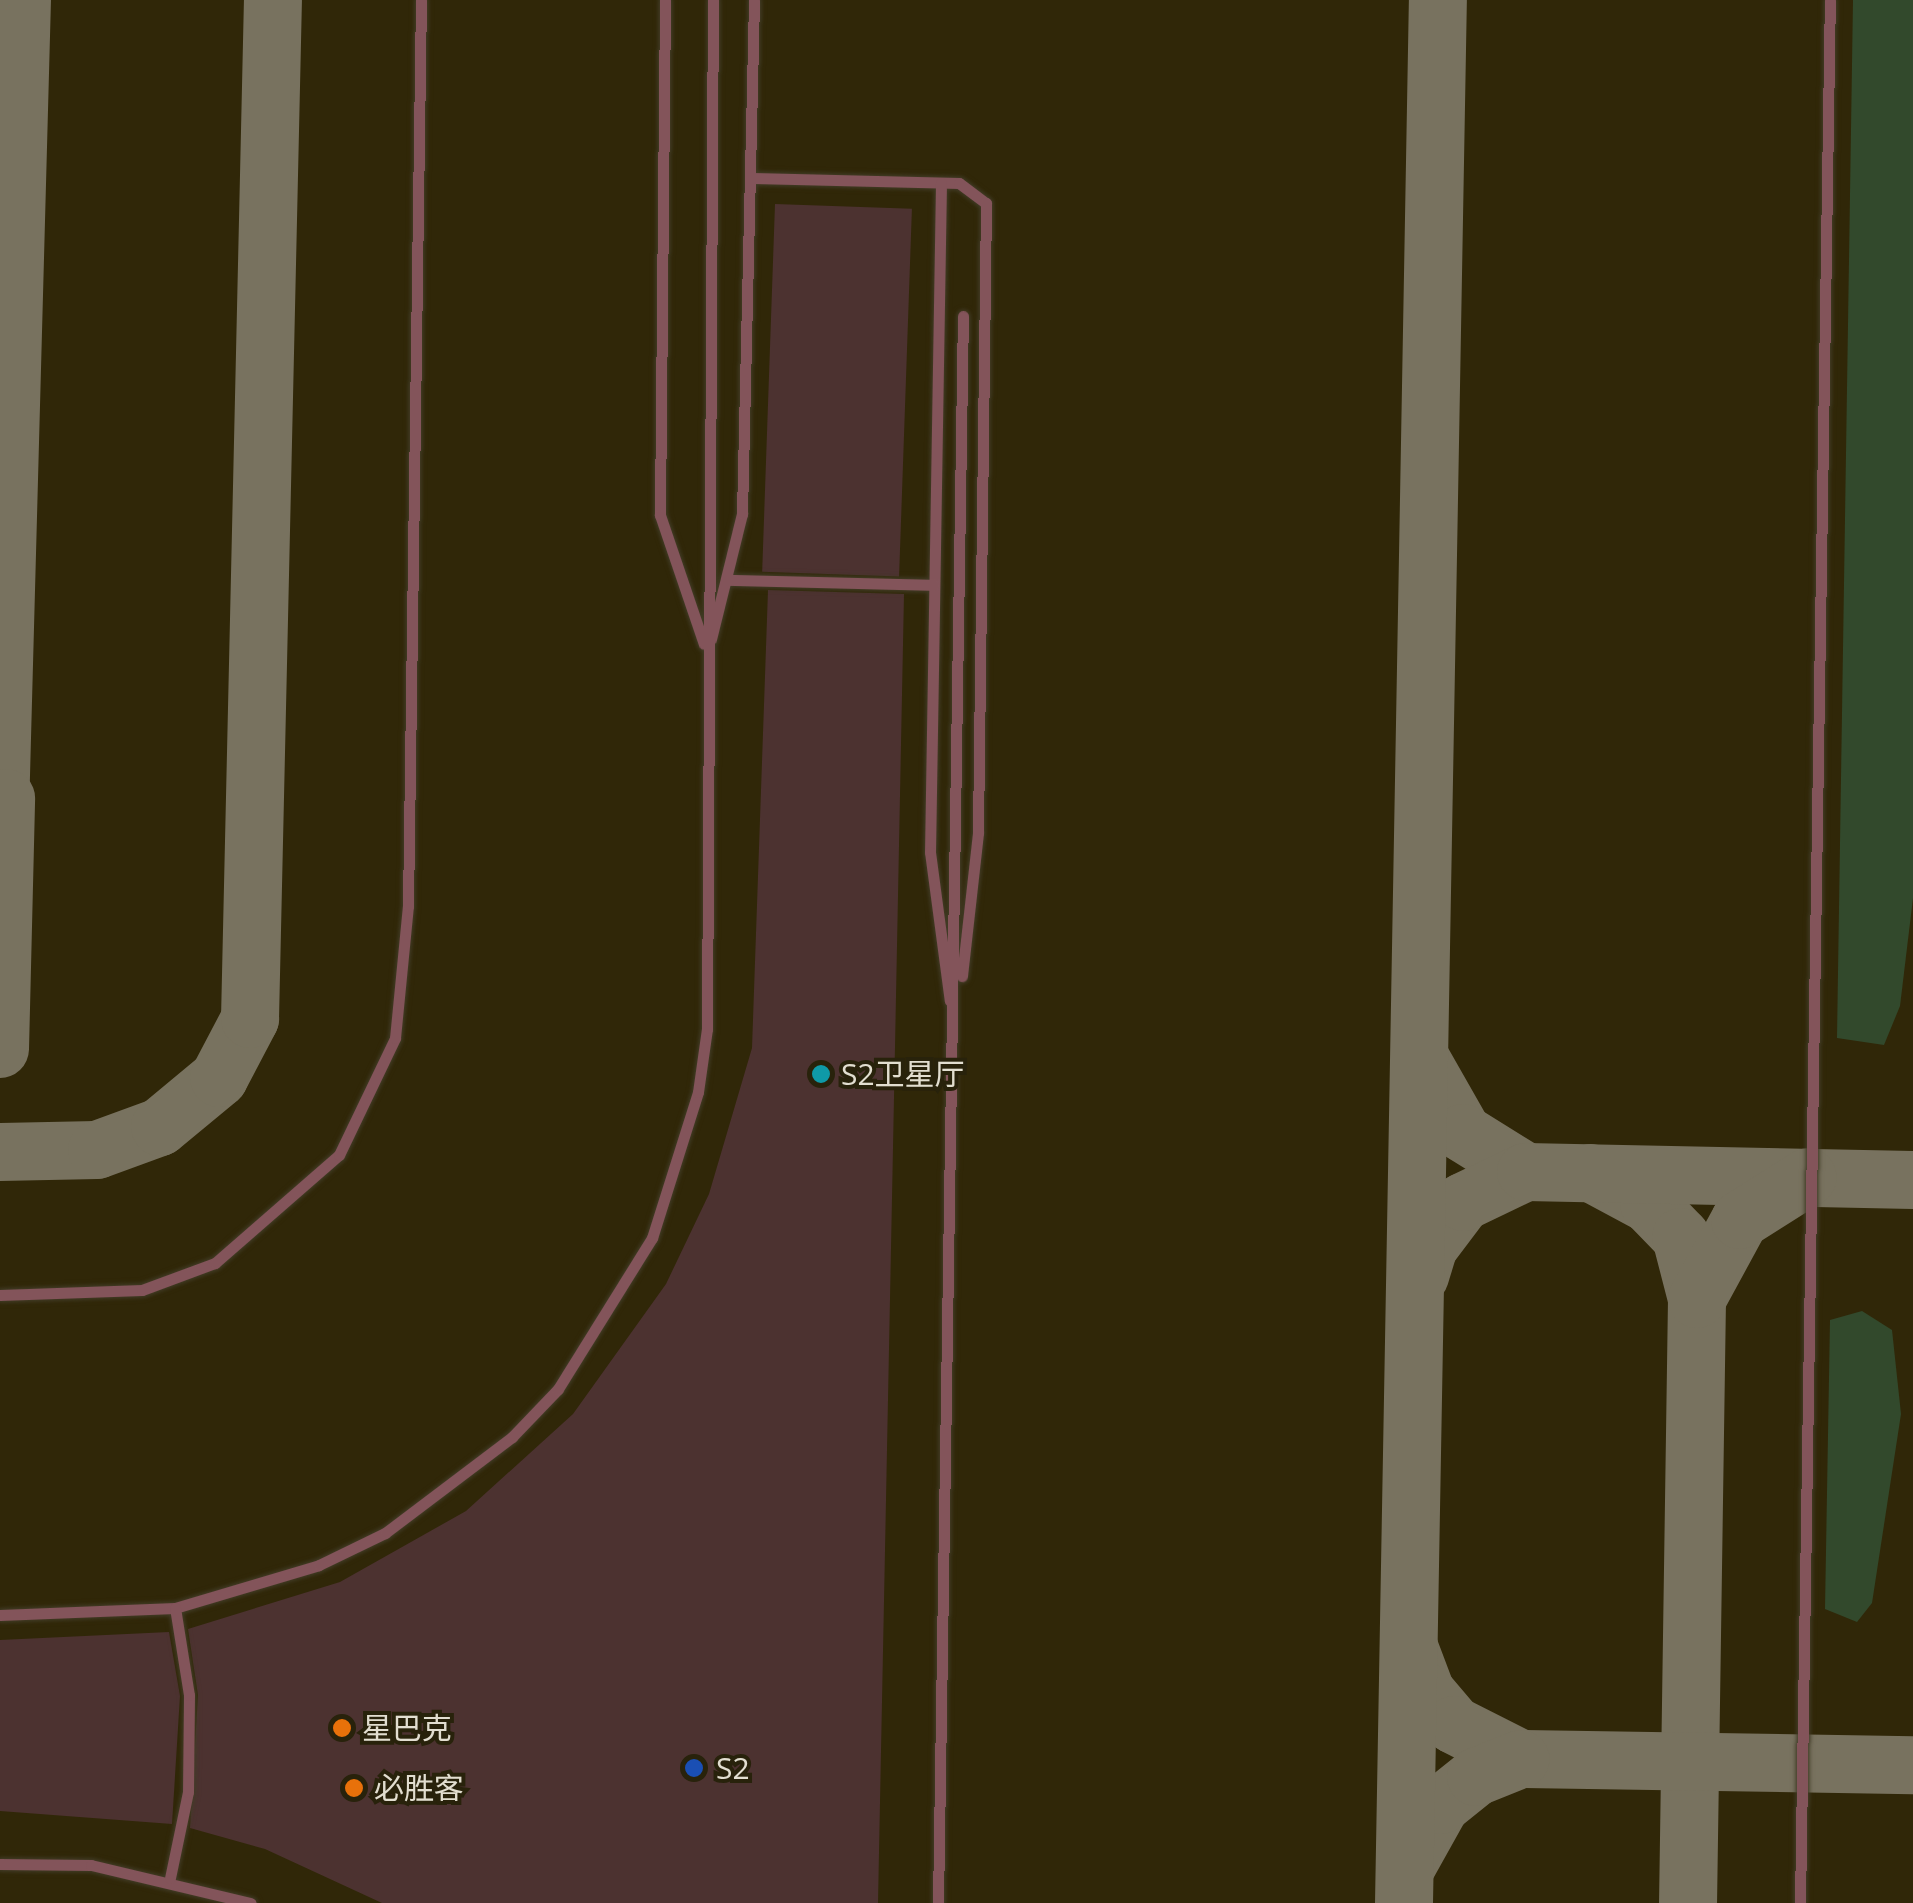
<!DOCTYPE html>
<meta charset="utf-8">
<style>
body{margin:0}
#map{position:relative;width:1913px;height:1903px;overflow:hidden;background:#28220b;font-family:"Open Sans","Noto Sans SC",sans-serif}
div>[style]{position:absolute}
.built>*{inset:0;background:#302708;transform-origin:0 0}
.green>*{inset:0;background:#32492c}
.taxiway>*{height:58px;margin:-29px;padding:0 29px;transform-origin:29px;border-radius:29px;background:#78725f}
.building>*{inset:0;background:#4c3230;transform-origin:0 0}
.roads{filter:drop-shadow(0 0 2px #423c27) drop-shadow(0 0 2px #423c27)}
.lane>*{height:11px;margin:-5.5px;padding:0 5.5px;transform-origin:5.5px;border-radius:5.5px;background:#83545a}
.dots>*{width:28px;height:28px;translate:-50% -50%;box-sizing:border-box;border:5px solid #28220b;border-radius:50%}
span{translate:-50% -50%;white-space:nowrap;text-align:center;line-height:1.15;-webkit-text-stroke:8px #28220b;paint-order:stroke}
.poi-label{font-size:30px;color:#e2ded0}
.left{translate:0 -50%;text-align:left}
</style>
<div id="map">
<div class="built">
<i style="left:0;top:0;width:1913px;height:1903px"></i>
</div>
<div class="green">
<i style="clip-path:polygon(1853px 0,1913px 0,1913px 898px,1900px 1006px,1884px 1045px,1837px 1038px)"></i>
<i style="clip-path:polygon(1862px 1311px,1892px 1330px,1901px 1414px,1872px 1603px,1857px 1622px,1825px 1609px,1830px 1320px)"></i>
</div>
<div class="taxiway">
<i style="left:0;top:812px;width:812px;rotate:-88.45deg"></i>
<i style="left:0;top:1049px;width:251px;rotate:-88.6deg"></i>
<i style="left:1421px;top:1059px;width:85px;rotate:60.4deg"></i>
<i style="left:1463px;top:1133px;width:74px;rotate:31.8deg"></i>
<i style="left:0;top:1152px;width:97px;rotate:-1.2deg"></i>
<i style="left:97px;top:1150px;width:67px;rotate:-20.1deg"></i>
<i style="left:160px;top:1127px;width:77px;rotate:-39.7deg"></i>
<i style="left:219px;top:1078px;width:67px;rotate:-62.3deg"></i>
<i style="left:250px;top:1019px;width:1019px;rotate:-88.71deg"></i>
<i style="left:1591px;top:1173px;width:66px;rotate:28.1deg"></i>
<i style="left:1649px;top:1204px;width:46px;rotate:45.9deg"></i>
<i style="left:1681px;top:1237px;width:64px;rotate:75.5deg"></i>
<i style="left:1697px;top:1299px;width:604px;rotate:90.85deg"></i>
<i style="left:1420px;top:1276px;width:30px;rotate:-73deg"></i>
<i style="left:1429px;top:1247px;width:56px;rotate:-52.9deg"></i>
<i style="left:1463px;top:1202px;width:70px;rotate:-25.5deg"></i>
<i style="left:1526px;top:1172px;width:387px;rotate:1.2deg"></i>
<i style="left:1697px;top:1299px;width:90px;rotate:-61.4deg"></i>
<i style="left:1740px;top:1220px;width:80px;rotate:-32.3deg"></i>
<i style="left:1409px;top:1647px;width:48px;rotate:69.3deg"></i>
<i style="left:1426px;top:1692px;width:43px;rotate:49.7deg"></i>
<i style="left:1454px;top:1725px;width:75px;rotate:26.9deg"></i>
<i style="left:1521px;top:1759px;width:392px;rotate:0.9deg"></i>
<i style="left:1407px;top:1866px;width:70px;rotate:-60.9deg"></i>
<i style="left:1441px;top:1805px;width:45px;rotate:-38.7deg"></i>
<i style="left:1476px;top:1777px;width:48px;rotate:-21.8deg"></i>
<i style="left:1404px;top:1903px;width:1903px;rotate:-88.98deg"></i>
</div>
<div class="building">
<i style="left:775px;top:204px;width:137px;height:368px;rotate:2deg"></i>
<i style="clip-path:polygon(768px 590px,904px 594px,878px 1903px,382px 1903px,265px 1849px,190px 1828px,198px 1695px,188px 1629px,340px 1582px,466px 1511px,573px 1414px,666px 1284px,709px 1194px,752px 1048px)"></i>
<i style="clip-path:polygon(169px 1632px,180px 1696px,172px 1824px,0 1811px,0 1640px)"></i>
</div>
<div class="roads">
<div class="lane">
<i style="left:665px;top:0;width:515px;rotate:90.56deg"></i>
<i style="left:660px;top:515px;width:136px;rotate:71.2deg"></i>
<i style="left:753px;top:178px;width:206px;rotate:1.4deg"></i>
<i style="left:959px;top:183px;width:34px;rotate:37deg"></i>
<i style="left:986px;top:203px;width:630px;rotate:90.73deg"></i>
<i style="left:978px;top:833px;width:144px;rotate:96.4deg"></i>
<i style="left:941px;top:183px;width:669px;rotate:90.94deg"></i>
<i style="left:930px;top:852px;width:150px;rotate:82.4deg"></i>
<i style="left:730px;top:580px;width:204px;rotate:1.4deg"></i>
<i style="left:711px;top:639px;width:129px;rotate:-76.1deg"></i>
<i style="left:742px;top:514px;width:514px;rotate:-88.66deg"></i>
<i style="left:0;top:1295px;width:142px;rotate:-2deg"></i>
<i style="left:142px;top:1290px;width:78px;rotate:-20.3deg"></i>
<i style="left:215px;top:1263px;width:164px;rotate:-41.1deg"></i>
<i style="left:339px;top:1155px;width:130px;rotate:-64.4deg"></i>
<i style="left:395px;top:1038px;width:133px;rotate:-84.4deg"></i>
<i style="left:408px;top:906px;width:906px;rotate:-89.18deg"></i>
<i style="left:0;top:1615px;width:175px;rotate:-2.3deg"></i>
<i style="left:175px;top:1608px;width:150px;rotate:-16.6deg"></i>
<i style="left:319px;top:1565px;width:73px;rotate:-25.9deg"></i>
<i style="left:385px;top:1533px;width:159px;rotate:-37.1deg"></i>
<i style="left:512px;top:1437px;width:66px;rotate:-46.2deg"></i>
<i style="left:558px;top:1389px;width:178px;rotate:-58.1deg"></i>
<i style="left:652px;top:1238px;width:153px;rotate:-72.5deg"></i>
<i style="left:698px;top:1092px;width:64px;rotate:-81.9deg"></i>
<i style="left:707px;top:1029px;width:1029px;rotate:-89.67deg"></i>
<i style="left:0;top:1864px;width:91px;rotate:0.6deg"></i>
<i style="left:91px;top:1865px;width:164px;rotate:13.4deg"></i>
<i style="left:170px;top:1878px;width:88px;rotate:-78.2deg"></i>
<i style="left:188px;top:1792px;width:97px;rotate:-89.4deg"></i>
<i style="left:189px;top:1695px;width:88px;rotate:-99.1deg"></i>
<i style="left:938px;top:1903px;width:1587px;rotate:-89.1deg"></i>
<i style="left:1800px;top:1903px;width:1903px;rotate:-89.1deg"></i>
</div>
</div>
<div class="dots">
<i style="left:821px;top:1074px;background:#0f9aa8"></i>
<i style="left:342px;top:1728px;background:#e8710a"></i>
<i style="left:694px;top:1768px;background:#1a4fb4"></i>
<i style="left:354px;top:1788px;background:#e8710a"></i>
</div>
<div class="poi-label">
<span class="left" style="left:841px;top:1074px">S2卫星厅</span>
<span class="left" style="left:362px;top:1728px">星巴克</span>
<span class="left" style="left:716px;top:1768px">S2</span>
<span class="left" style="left:374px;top:1788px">必胜客</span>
</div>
</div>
